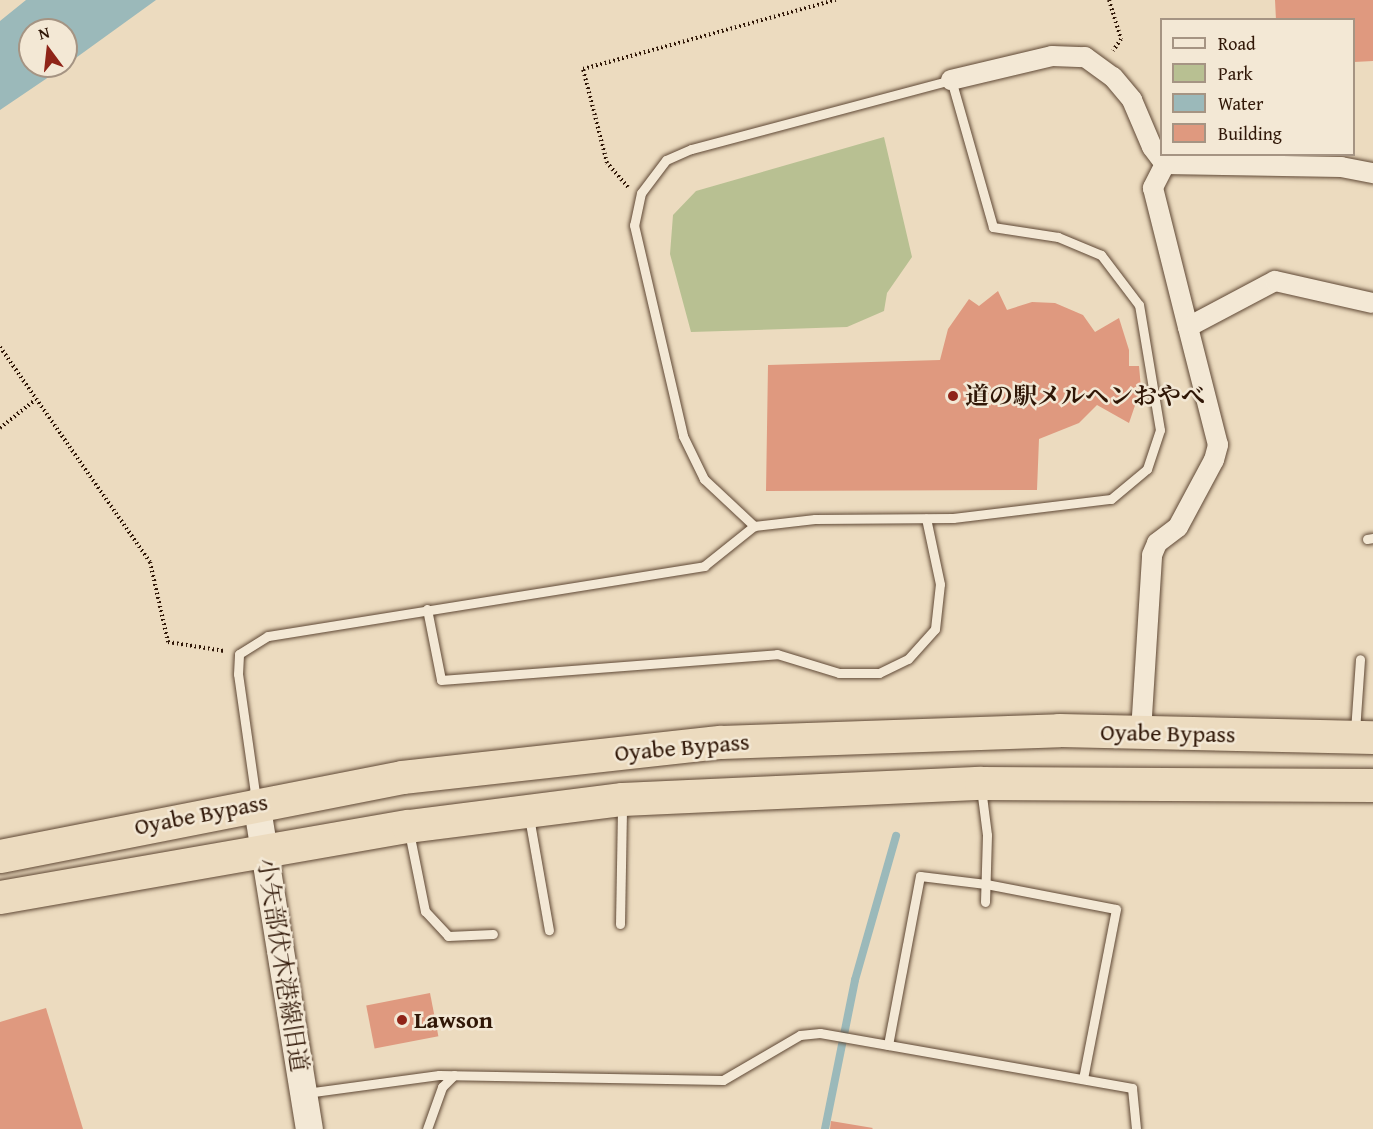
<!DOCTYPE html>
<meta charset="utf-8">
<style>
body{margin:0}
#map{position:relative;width:1373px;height:1129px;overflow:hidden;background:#ecdbbf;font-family:"Gentium Book Plus","Noto Serif JP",serif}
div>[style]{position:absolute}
.green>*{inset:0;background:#b8c092}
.water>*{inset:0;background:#9bb9ba}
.stream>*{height:8px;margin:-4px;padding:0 4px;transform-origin:4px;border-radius:4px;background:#9bb9ba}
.building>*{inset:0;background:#df997f;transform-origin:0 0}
.path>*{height:4px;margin-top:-2px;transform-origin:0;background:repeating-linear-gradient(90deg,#301707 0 1.5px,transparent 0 4.5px)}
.roads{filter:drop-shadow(0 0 2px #5f4835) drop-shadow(0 0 2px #5f4835)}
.lane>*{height:9px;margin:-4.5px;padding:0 4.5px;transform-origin:4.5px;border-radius:4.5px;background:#f3e8d5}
.street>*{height:20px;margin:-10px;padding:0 10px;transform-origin:10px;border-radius:10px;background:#f3e8d5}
.secondary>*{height:27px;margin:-13.5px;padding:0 13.5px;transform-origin:13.5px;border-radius:13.5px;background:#f3e8d5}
.highway>*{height:33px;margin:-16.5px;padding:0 16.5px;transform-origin:16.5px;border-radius:16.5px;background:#ecdbbf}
.dots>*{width:16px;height:16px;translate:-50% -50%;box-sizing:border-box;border:3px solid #f3e8d5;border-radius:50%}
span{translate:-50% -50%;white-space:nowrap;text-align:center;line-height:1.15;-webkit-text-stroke:5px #f3e8d5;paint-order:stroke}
.poi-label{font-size:24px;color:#301707;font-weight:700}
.left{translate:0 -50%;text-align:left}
.street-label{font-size:24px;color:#301707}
.legend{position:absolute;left:1160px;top:18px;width:195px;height:138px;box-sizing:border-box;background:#f3e8d5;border:2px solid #a59483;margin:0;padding:8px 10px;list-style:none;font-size:18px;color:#301707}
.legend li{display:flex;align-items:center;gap:12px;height:30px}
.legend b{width:30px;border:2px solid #a59483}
.north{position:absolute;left:18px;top:18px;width:60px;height:60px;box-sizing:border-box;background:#f3e8d5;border:2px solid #a59483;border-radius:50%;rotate:345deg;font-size:16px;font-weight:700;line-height:24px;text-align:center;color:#301707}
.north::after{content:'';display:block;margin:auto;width:21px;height:27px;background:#8f2418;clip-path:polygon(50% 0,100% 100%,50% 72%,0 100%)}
</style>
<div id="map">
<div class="green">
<i style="clip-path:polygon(884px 137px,912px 257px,887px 293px,884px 311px,847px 327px,691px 332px,670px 254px,673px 215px,696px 191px)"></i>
</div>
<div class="water">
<i style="clip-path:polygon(26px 0,156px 0,66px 65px,66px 30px,30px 30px,30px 66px,65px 66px,0 110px,0 21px)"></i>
</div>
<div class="stream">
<i style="left:825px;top:1129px;width:152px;rotate:-78.6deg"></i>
<i style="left:855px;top:980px;width:150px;rotate:-74.1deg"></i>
</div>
<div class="building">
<i style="clip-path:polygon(1275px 0,1373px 0,1373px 61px,1354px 62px,1354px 20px,1276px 20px)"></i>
<i style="clip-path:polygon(998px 291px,1007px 310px,1032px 302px,1055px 303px,1083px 315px,1095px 332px,1119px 318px,1129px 350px,1129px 366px,1139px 366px,1141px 388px,1129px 423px,1097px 405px,1079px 423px,1039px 439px,1037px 490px,766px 491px,768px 365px,940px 360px,948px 329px,969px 299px,979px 306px)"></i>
<i style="left:430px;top:993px;width:44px;height:65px;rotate:79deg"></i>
<i style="clip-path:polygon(46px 1008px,83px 1129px,0 1129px,0 1022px)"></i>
<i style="clip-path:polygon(831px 1121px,873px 1128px,872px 1129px,830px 1129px)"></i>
</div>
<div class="path">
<i style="left:1109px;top:0;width:41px;rotate:72.9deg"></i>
<i style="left:1121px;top:39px;width:14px;rotate:124deg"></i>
<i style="left:628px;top:187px;width:32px;rotate:-131deg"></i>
<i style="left:607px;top:163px;width:97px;rotate:-104.3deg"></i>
<i style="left:583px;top:69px;width:262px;rotate:-15.3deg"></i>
<i style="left:0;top:347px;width:262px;rotate:55.1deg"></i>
<i style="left:150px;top:562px;width:82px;rotate:77.3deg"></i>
<i style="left:168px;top:642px;width:57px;rotate:9.1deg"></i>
<i style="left:0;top:428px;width:45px;rotate:-38.7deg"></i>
</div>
<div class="roads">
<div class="lane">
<i style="left:1367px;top:539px;width:6px;rotate:-9deg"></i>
<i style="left:427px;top:609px;width:72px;rotate:78.8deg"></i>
<i style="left:441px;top:680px;width:337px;rotate:-4.4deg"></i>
<i style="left:777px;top:654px;width:65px;rotate:17deg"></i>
<i style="left:839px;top:673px;width:40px"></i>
<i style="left:879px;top:673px;width:32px;rotate:-26deg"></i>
<i style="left:908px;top:659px;width:40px;rotate:-48deg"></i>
<i style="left:935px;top:629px;width:45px;rotate:-83.7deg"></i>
<i style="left:940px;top:584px;width:67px;rotate:-102deg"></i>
<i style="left:1355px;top:731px;width:72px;rotate:-86deg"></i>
<i style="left:981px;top:788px;width:47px;rotate:82.7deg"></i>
<i style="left:987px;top:835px;width:67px;rotate:91.7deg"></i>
<i style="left:256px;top:800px;width:127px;rotate:-98.1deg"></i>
<i style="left:238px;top:674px;width:20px;rotate:-87deg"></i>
<i style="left:239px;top:654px;width:34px;rotate:-32deg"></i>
<i style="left:268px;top:636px;width:442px;rotate:-9.1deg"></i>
<i style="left:704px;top:566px;width:64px;rotate:-38.7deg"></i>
<i style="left:754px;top:526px;width:61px;rotate:-6.5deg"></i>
<i style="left:815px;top:519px;width:138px;rotate:-0.4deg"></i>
<i style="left:953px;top:518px;width:159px;rotate:-6.9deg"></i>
<i style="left:1111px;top:499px;width:47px;rotate:-39.8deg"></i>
<i style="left:1147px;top:469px;width:41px;rotate:-71.6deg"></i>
<i style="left:1160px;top:430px;width:127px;rotate:-99.5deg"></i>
<i style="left:1139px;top:305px;width:63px;rotate:-127.2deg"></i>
<i style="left:1101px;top:255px;width:47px;rotate:-157.3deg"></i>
<i style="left:1058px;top:237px;width:66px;rotate:-171.3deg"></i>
<i style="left:993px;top:227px;width:153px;rotate:-105.9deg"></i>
<i style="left:951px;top:80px;width:269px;rotate:165.1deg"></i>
<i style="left:691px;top:149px;width:27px;rotate:156deg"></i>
<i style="left:666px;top:160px;width:41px;rotate:127.1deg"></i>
<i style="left:641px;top:193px;width:33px;rotate:102deg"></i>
<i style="left:634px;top:225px;width:217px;rotate:76.9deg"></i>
<i style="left:683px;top:436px;width:48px;rotate:64deg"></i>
<i style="left:704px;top:479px;width:69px;rotate:43.2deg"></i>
<i style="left:529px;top:817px;width:115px;rotate:80deg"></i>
<i style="left:409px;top:832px;width:81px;rotate:78.6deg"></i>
<i style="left:425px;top:911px;width:34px;rotate:47deg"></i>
<i style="left:448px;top:936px;width:45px;rotate:-2.5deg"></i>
<i style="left:620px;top:924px;width:120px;rotate:-89deg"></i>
<i style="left:888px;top:1045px;width:172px;rotate:-79.3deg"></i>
<i style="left:920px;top:876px;width:66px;rotate:6.9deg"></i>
<i style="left:986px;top:884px;width:132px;rotate:10.9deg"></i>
<i style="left:1116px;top:909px;width:173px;rotate:101deg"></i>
<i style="left:306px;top:1093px;width:134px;rotate:-7.7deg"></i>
<i style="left:439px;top:1075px;width:284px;rotate:1deg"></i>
<i style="left:723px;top:1080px;width:89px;rotate:-30.3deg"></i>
<i style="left:800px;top:1035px;width:20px;rotate:-6deg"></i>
<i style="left:820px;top:1033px;width:317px;rotate:10deg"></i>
<i style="left:1132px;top:1088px;width:41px;rotate:84.4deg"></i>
<i style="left:427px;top:1129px;width:45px;rotate:-70.3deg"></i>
<i style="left:442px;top:1087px;width:17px;rotate:-45deg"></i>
</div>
<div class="street">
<i style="left:951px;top:80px;width:104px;rotate:-13.4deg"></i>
<i style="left:1052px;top:56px;width:33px;rotate:2deg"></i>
<i style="left:1085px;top:57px;width:34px;rotate:36deg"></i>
<i style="left:1113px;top:77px;width:30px;rotate:50deg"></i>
<i style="left:1132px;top:100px;width:51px;rotate:66.9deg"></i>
<i style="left:1152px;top:147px;width:21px;rotate:53deg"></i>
<i style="left:1165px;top:164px;width:176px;rotate:1deg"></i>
<i style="left:1341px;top:167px;width:33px;rotate:11deg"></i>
<i style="left:1165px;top:164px;width:27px;rotate:117deg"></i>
<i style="left:1153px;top:188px;width:143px;rotate:75.9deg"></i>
<i style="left:1188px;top:327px;width:98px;rotate:-27.9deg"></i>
<i style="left:1275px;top:281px;width:100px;rotate:12.7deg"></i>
<i style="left:1141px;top:732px;width:177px;rotate:-86.4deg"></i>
<i style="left:1152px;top:555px;width:13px;rotate:-67deg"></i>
<i style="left:1157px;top:543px;width:26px;rotate:-37deg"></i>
<i style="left:1178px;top:527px;width:76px;rotate:-61.8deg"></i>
<i style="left:1214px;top:460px;width:16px;rotate:-75deg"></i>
<i style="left:1218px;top:445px;width:122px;rotate:-104.3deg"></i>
</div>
<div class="secondary">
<i style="left:256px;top:802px;width:331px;rotate:80.8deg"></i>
</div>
<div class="highway">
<i style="left:0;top:856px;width:410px;rotate:-11.1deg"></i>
<i style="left:402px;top:777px;width:321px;rotate:-6.3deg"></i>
<i style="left:721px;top:742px;width:338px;rotate:-2deg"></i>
<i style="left:1059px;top:730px;width:314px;rotate:1.3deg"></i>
<i style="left:0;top:897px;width:414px;rotate:-9.9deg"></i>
<i style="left:408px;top:826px;width:216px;rotate:-7.2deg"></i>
<i style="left:622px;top:799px;width:359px;rotate:-2.6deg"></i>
<i style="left:981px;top:783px;width:392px;rotate:0.3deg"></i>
</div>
</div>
<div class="dots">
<i style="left:953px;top:396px;background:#8f2418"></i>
<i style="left:402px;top:1020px;background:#8f2418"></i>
</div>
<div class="poi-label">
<span class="left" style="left:965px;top:396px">道の駅メルヘンおやべ</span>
<span class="left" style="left:414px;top:1020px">Lawson</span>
</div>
<div class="street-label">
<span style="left:1168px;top:733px;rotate:1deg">Oyabe Bypass</span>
<span style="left:682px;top:747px;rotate:-5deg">Oyabe Bypass</span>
<span style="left:201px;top:814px;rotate:-11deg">Oyabe Bypass</span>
<span style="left:283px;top:965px;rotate:81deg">小矢部伏木港線旧道</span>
</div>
<ul class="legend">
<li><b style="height:8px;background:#f3e8d5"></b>Road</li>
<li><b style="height:16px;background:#b8c092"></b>Park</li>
<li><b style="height:16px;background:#9bb9ba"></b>Water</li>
<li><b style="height:16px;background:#df997f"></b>Building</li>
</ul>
<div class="north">N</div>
</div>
